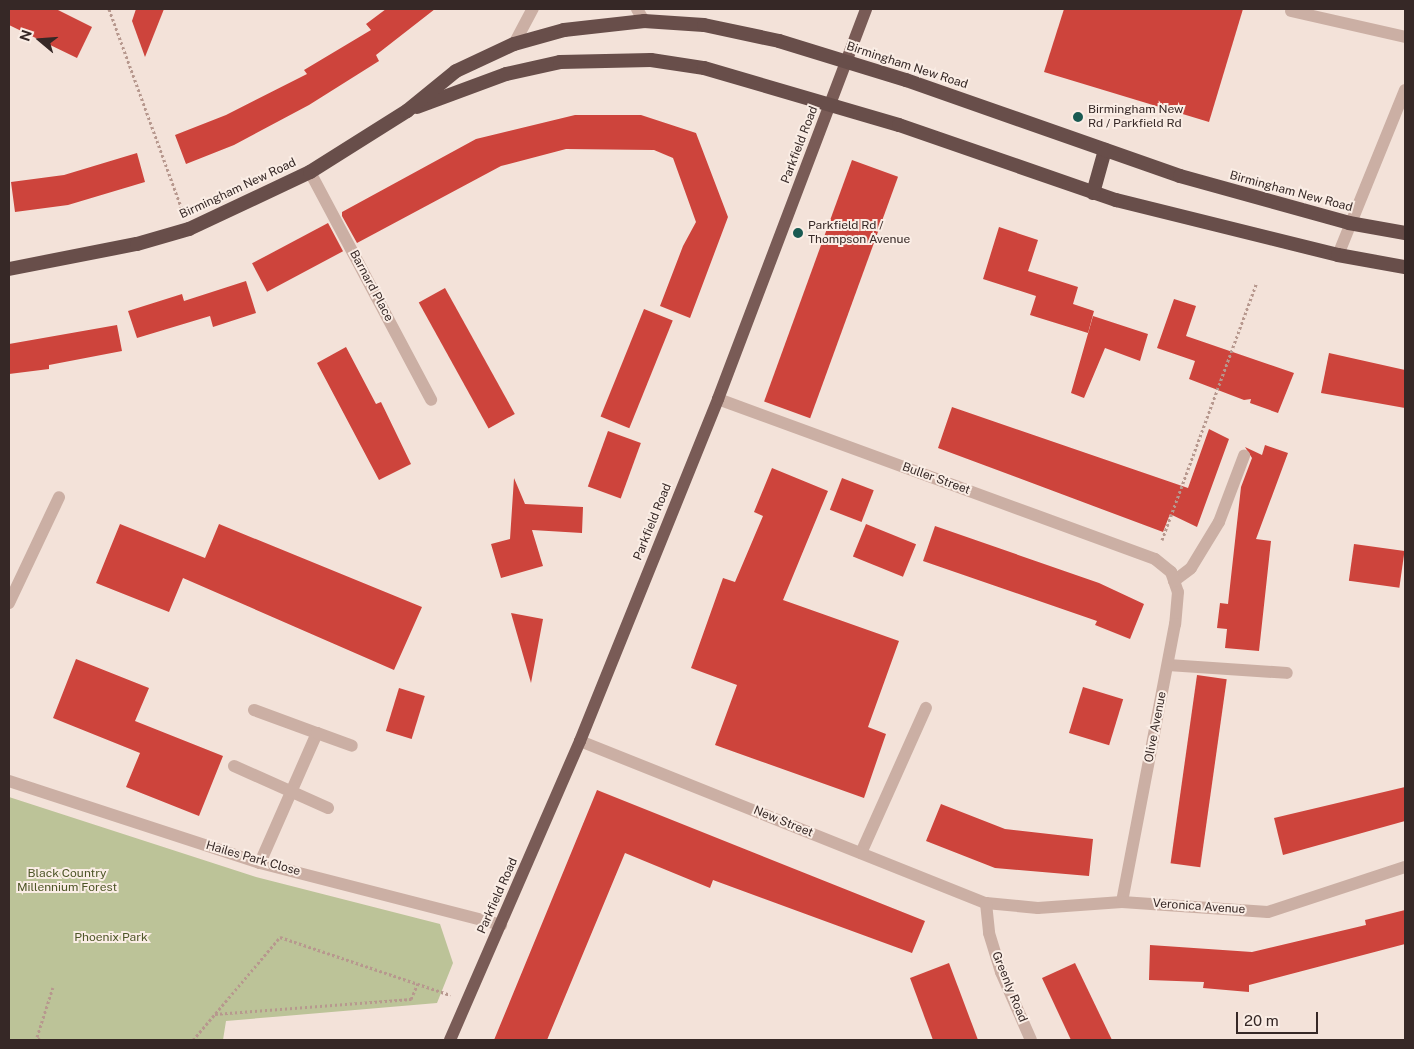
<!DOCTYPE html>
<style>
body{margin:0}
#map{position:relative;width:1414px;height:1049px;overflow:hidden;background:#f3e2d9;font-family:"Public Sans",sans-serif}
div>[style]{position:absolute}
.green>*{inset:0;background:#bcc398}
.building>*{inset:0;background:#cd443c;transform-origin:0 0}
.path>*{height:3px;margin-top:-1.5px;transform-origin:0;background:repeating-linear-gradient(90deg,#b7988e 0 2.5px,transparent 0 5px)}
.service>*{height:12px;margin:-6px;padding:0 6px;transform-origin:6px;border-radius:6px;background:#cbafa4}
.minor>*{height:12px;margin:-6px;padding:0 6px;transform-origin:6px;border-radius:6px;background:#cbafa4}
.primary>*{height:12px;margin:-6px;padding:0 6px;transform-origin:6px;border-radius:6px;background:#795b56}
.trunk>*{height:14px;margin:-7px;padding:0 7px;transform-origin:7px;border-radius:7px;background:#684e4a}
.dots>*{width:14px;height:14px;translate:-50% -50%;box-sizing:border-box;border:2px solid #faede5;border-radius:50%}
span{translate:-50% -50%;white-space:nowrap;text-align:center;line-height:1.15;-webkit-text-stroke:4px #faede5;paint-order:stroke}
.street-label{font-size:12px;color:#362826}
.poi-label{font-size:12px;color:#362826}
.left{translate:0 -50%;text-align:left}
.park-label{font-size:12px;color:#4e5628}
.frame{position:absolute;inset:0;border:10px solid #362826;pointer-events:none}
.north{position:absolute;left:15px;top:15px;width:50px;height:50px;-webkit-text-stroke:4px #faede5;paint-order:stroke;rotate:288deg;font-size:14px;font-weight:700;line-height:20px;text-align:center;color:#362826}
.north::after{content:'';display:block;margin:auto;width:18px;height:22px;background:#362826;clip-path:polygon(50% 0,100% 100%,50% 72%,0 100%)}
.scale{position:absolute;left:1236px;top:1012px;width:82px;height:22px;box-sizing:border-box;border:2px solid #362826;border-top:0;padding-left:6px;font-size:15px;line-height:18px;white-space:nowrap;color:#362826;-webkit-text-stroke:4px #faede5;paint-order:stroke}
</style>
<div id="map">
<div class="green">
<i style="clip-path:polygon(9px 797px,256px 877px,440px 924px,453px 963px,437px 1003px,226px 1021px,223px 1040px,9px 1040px)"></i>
</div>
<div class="building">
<i style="clip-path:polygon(9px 9px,56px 9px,92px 27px,77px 58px,9px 25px)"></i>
<i style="clip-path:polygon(136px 9px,164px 9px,145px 57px,132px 21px)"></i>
<i style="clip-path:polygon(386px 9px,435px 9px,376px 55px,379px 61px,309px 105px,234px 145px,186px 164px,175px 135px,226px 115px,307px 74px,304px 70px,371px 30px,366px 24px)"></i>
<i style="clip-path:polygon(1064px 9px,1243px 9px,1209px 122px,1044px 72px)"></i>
<i style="clip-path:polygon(575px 115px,641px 115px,696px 133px,728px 217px,690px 318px,660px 306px,683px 246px,696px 222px,673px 158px,654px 150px,566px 149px,501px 166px,357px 243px,342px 216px,342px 212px,476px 139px)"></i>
<i style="clip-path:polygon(137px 153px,145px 182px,68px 205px,15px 212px,11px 182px,64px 175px)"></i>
<i style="left:852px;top:160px;width:49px;height:257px;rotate:20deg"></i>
<i style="left:328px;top:223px;width:32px;height:86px;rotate:62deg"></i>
<i style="clip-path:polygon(999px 227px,1038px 240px,1028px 271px,1078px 287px,1073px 304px,1094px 311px,1088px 333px,1030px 315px,1036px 296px,983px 279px)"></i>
<i style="clip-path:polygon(246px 281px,256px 313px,213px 327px,210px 316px,137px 338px,128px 311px,182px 294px,184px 301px)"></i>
<i style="left:445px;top:288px;width:144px;height:30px;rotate:61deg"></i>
<i style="clip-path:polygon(1174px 299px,1196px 306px,1186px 336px,1294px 373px,1278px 413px,1250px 403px,1251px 399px,1244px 400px,1189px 379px,1195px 361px,1157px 348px)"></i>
<i style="left:644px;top:309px;width:31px;height:116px;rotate:22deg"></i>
<i style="clip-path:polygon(1093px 316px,1148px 334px,1140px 361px,1105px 348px,1084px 398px,1071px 393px)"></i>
<i style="clip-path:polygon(117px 325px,122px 351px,49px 365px,49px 369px,9px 374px,9px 344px)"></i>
<i style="clip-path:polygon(346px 347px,376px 404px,381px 402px,411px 464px,379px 480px,317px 363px)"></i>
<i style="clip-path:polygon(1329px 353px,1405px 370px,1405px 408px,1321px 393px)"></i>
<i style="clip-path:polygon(952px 407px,1188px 488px,1209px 429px,1229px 439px,1197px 527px,1170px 514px,1163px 532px,938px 448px)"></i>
<i style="left:608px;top:431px;width:35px;height:59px;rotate:20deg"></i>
<i style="clip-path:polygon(1265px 445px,1288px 453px,1256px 539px,1271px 541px,1259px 651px,1225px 648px,1227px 629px,1217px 628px,1220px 603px,1228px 604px,1241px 487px,1252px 458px,1245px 447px,1262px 455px)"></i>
<i style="clip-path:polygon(772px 468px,828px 491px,783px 600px,899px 641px,868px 727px,886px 734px,864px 798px,715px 745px,737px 685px,691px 668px,723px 578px,735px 582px,763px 516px,754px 512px)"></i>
<i style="clip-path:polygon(514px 478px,525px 504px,583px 507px,582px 533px,532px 530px,543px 566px,501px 578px,491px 544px,510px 539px)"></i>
<i style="left:842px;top:478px;width:34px;height:34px;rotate:21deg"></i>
<i style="clip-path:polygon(120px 524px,205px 558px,219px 524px,422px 607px,394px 670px,183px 578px,169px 612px,96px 583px)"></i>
<i style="left:866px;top:524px;width:54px;height:35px;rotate:22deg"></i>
<i style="clip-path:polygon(935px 526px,1099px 583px,1144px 604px,1130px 639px,1095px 625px,1097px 621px,923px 561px)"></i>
<i style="left:1354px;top:544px;width:51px;height:37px;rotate:8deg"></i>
<i style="clip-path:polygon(511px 613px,543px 619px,531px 683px)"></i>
<i style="clip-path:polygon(76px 659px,149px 688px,135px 721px,223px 756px,199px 816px,126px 787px,140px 753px,53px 718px)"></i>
<i style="left:1197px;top:675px;width:30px;height:190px;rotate:8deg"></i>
<i style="left:1083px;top:687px;width:42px;height:48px;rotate:17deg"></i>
<i style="left:399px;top:688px;width:27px;height:45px;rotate:17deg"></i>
<i style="clip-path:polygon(1405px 787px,1405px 821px,1283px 855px,1274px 818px)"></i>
<i style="clip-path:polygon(597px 790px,925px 921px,912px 953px,713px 880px,710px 888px,625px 853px,547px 1040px,494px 1040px)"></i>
<i style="clip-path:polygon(941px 804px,1005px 829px,1093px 839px,1089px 876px,995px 868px,926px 841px)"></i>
<i style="clip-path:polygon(1405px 910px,1405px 944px,1249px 985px,1249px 992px,1203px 988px,1204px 982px,1149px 980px,1150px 945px,1252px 952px,1366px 925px,1365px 920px)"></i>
<i style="clip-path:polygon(949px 963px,978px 1040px,933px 1040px,910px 978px)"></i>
<i style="clip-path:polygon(1075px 963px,1112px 1040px,1071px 1040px,1042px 978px)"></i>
</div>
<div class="path">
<i style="left:109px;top:9px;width:214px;rotate:70deg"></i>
<i style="left:1162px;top:540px;width:273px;rotate:-69.8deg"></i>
<i style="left:215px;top:1014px;width:197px;rotate:-4.4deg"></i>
<i style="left:411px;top:999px;width:17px;rotate:-66deg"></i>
<i style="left:40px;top:1040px;width:4px;rotate:-135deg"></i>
<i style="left:37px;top:1037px;width:52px;rotate:-72.3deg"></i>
<i style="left:193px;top:1040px;width:135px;rotate:-49.8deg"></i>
<i style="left:280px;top:937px;width:180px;rotate:18.8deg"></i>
</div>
<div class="service">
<i style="left:1291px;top:11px;width:117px;rotate:12.8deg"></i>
<i style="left:1174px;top:581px;width:21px;rotate:-37deg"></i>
<i style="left:1191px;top:568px;width:54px;rotate:-58.7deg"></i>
<i style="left:1219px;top:522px;width:71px;rotate:-69.3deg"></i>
<i style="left:9px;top:603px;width:117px;rotate:-64.7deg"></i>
<i style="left:1168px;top:665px;width:119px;rotate:3.8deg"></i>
<i style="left:254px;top:710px;width:67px;rotate:20.1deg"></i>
<i style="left:317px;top:733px;width:142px;rotate:113.7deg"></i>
<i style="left:317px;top:733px;width:37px;rotate:20deg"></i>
<i style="left:234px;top:766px;width:103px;rotate:24.1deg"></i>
<i style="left:861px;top:853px;width:159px;rotate:-65.9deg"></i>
</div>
<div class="minor">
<i style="left:637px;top:9px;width:14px;rotate:60deg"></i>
<i style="left:514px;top:44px;width:40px;rotate:-62deg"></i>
<i style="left:310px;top:172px;width:258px;rotate:62deg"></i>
<i style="left:1338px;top:255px;width:178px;rotate:-67.9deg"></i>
<i style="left:718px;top:399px;width:465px;rotate:20.1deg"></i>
<i style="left:1155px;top:559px;width:21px;rotate:39deg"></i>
<i style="left:1171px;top:572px;width:21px;rotate:71deg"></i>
<i style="left:1178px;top:592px;width:32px;rotate:95deg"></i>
<i style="left:1175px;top:624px;width:283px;rotate:100.8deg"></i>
<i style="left:580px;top:741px;width:437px;rotate:21.8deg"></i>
<i style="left:986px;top:903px;width:52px;rotate:5.5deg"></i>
<i style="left:1038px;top:908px;width:84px;rotate:-4.1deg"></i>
<i style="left:1122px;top:902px;width:146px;rotate:3.9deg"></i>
<i style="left:1268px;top:912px;width:144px;rotate:-18.2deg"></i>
<i style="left:9px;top:781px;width:264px;rotate:18.1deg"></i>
<i style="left:260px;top:863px;width:249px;rotate:14.4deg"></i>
<i style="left:986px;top:903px;width:30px;rotate:84deg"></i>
<i style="left:989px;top:933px;width:41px;rotate:72.9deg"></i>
<i style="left:1001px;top:972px;width:74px;rotate:66.2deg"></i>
</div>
<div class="primary">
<i style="left:450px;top:1040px;width:326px;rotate:-66.5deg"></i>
<i style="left:580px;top:741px;width:369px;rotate:-68deg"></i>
<i style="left:718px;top:399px;width:417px;rotate:-69.2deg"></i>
</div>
<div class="trunk">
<i style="left:417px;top:107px;width:95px;rotate:-20.3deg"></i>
<i style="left:506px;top:74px;width:55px;rotate:-12.5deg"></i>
<i style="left:560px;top:62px;width:91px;rotate:-1.3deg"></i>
<i style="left:651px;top:60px;width:54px;rotate:8.6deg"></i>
<i style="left:704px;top:68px;width:203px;rotate:16.3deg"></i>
<i style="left:899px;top:125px;width:230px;rotate:19.1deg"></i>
<i style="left:1116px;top:200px;width:229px;rotate:13.9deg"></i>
<i style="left:1338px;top:255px;width:68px;rotate:10.2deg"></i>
<i style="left:1093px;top:193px;width:45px;rotate:-74.4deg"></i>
<i style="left:9px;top:269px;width:130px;rotate:-11.1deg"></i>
<i style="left:137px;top:244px;width:54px;rotate:-16.1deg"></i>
<i style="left:189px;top:229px;width:134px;rotate:-25.2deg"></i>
<i style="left:310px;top:172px;width:115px;rotate:-32.2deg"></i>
<i style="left:407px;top:111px;width:63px;rotate:-39.2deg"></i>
<i style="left:456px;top:71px;width:64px;rotate:-25deg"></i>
<i style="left:514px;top:44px;width:52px;rotate:-15.6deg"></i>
<i style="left:564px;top:30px;width:81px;rotate:-6.4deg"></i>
<i style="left:644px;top:21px;width:60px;rotate:3.8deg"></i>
<i style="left:704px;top:25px;width:77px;rotate:12deg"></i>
<i style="left:779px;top:41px;width:133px;rotate:17.1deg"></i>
<i style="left:906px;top:80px;width:290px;rotate:19.3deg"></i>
<i style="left:1180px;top:176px;width:175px;rotate:15.5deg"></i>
<i style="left:1349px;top:223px;width:57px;rotate:10.1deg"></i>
</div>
<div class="dots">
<i style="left:1078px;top:117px;background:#195a52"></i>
<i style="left:798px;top:233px;background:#195a52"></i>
</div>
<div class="street-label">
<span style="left:907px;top:66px;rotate:18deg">Birmingham New Road</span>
<span style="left:800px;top:145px;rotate:-69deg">Parkfield Road</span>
<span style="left:238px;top:189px;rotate:-25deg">Birmingham New Road</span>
<span style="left:1291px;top:192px;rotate:15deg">Birmingham New Road</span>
<span style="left:371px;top:286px;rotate:62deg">Barnard Place</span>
<span style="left:936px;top:479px;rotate:20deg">Buller Street</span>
<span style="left:653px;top:522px;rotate:-68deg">Parkfield Road</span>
<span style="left:1156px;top:727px;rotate:-79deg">Olive Avenue</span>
<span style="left:783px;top:822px;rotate:22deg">New Street</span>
<span style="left:253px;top:859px;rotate:16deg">Hailes Park Close</span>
<span style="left:498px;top:896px;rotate:-66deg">Parkfield Road</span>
<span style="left:1199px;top:907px;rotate:4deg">Veronica Avenue</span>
<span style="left:1009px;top:987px;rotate:68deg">Greenly Road</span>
</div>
<div class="poi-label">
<span class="left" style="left:1088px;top:117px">Birmingham New<br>Rd / Parkfield Rd</span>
<span class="left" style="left:808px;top:233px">Parkfield Rd /<br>Thompson Avenue</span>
</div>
<div class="park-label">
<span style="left:67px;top:881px">Black Country<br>Millennium Forest</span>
<span style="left:111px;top:938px">Phoenix Park</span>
</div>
<div class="frame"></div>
<div class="north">N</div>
<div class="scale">20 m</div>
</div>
